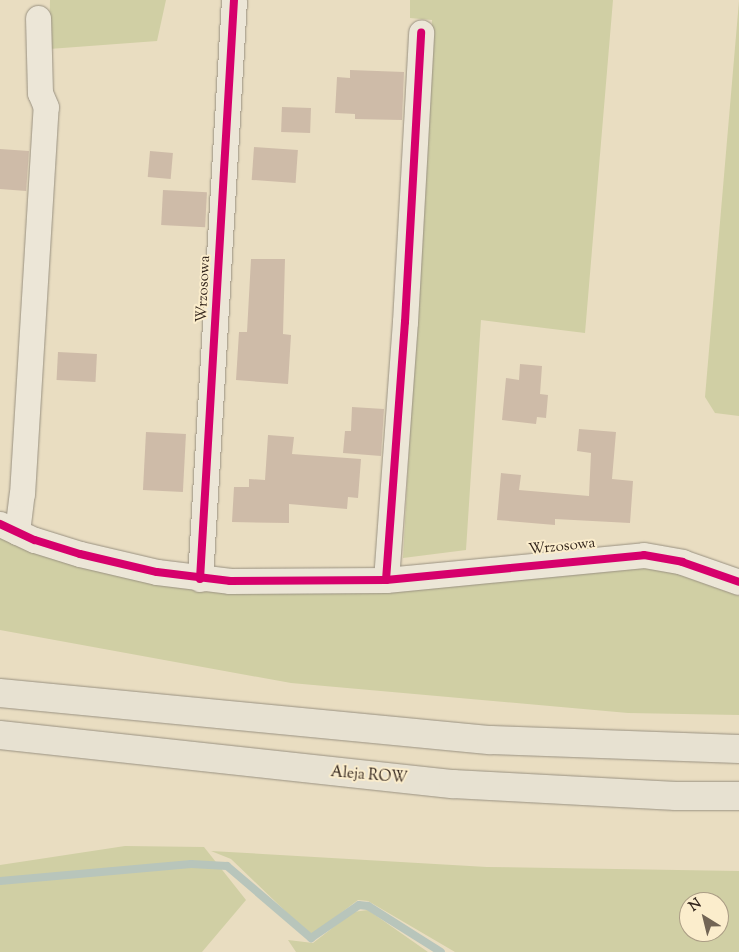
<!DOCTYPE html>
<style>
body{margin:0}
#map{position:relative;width:739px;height:952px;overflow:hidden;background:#e9ddc1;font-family:"Sorts Mill Goudy",serif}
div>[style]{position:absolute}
.green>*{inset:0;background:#d0cfa4}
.stream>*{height:8px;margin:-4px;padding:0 4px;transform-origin:4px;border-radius:4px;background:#b8c5bb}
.building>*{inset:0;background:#cebba8;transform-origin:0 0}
.roads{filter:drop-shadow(0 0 1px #999181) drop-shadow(0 0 1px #999181)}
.street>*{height:25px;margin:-12.5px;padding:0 12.5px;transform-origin:12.5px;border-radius:12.5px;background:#ece6d7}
.primary>*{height:28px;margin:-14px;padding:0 14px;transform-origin:14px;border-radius:14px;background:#e7e1d1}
.cycleway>*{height:8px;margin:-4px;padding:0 4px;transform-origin:4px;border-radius:4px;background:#d6006c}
span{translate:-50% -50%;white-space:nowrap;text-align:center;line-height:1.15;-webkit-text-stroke:4px #fbedcc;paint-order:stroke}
.street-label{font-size:15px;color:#32241b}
.north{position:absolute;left:679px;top:892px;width:50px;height:50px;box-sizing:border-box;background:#fbedcc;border:1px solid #ab9d85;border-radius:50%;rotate:324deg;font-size:14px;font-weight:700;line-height:20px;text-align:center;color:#32241b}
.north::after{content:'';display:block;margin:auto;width:18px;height:22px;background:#726555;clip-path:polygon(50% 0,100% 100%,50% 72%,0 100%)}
</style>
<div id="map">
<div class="green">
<i style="clip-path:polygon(50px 0,166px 0,157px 41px,49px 49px)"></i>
<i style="clip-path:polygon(410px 0,613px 0,585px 333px,481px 320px,466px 550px,403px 558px,432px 20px,410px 18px)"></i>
<i style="clip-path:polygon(739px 1px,739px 416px,715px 413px,705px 397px)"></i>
<i style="clip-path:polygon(0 531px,41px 552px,206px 591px,373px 589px,646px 563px,739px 596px,739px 715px,628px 713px,291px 683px,0 630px)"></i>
<i style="clip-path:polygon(125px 846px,204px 847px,246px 900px,202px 952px,0 952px,0 865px)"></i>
<i style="clip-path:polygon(evenodd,211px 851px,487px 867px,739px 871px,739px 952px,455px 952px,368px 901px,358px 900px,313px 934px,306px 931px,231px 859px,211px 851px,689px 902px,719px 902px,719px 932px,689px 932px,689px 902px)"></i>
<i style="clip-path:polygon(368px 910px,428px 952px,296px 952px,288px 940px,313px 943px,353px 912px)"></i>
</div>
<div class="stream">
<i style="left:0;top:881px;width:192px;rotate:-5.1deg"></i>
<i style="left:191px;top:864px;width:36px;rotate:3deg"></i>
<i style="left:227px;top:866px;width:111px;rotate:40.6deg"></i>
<i style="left:311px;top:938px;width:58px;rotate:-34.5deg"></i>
<i style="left:359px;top:905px;width:9px;rotate:6deg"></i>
<i style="left:368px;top:906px;width:86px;rotate:32.2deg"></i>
</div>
<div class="building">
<i style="clip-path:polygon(350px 70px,404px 72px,402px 120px,355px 119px,355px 114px,335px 113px,337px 77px,350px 78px)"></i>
<i style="left:282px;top:107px;width:29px;height:25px;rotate:2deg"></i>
<i style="left:254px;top:147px;width:44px;height:33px;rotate:4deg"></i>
<i style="left:0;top:149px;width:29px;height:40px;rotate:4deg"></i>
<i style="left:150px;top:151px;width:23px;height:26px;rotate:5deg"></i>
<i style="left:163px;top:190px;width:44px;height:35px;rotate:3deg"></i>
<i style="clip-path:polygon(251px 259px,285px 259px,283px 334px,291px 335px,288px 384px,236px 380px,239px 332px,247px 332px)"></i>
<i style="left:58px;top:352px;width:39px;height:28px;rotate:3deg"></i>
<i style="clip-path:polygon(520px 364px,542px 366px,540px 394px,548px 395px,546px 418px,537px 417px,536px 424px,502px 420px,506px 378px,519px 380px)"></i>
<i style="clip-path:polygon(352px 407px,384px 409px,381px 456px,343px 453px,345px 431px,351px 431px)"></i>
<i style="clip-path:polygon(579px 429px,616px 432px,612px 479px,633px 481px,630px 523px,555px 519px,555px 525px,497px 520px,501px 473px,521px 475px,519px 490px,589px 496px,591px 453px,577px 451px)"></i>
<i style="left:146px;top:432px;width:40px;height:58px;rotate:3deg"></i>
<i style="clip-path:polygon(268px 435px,294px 437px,292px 454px,361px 459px,358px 498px,348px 497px,347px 509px,289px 504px,289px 523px,232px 522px,234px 487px,249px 487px,249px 479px,265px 480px)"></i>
</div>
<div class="roads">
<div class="street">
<i style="left:0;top:524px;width:38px;rotate:25deg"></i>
<i style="left:35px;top:540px;width:47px;rotate:17.3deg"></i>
<i style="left:80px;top:554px;width:79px;rotate:13.2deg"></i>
<i style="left:157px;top:572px;width:74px;rotate:7deg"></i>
<i style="left:230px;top:581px;width:156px;rotate:-0.4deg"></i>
<i style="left:386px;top:580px;width:259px;rotate:-5.5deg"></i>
<i style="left:644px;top:555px;width:39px;rotate:10deg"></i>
<i style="left:682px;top:562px;width:60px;rotate:19.3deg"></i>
<i style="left:17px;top:532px;width:38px;rotate:-83deg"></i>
<i style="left:22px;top:494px;width:388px;rotate:-86.5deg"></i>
<i style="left:46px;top:107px;width:15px;rotate:-113deg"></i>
<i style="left:40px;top:93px;width:75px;rotate:-91.5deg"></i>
<i style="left:200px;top:579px;width:580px;rotate:-86.64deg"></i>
<i style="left:386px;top:580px;width:259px;rotate:-85.8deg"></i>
<i style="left:405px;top:322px;width:290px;rotate:-86.8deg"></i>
</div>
<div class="primary">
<i style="left:0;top:693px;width:493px;rotate:5.5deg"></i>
<i style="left:491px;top:740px;width:248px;rotate:2.1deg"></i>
<i style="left:0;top:735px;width:456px;rotate:6.2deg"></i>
<i style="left:453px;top:784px;width:223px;rotate:3.1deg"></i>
<i style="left:676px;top:796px;width:63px"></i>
</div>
</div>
<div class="cycleway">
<i style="left:0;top:524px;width:38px;rotate:25deg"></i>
<i style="left:35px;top:540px;width:47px;rotate:17.3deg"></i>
<i style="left:80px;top:554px;width:79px;rotate:13.2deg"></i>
<i style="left:157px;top:572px;width:74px;rotate:7deg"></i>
<i style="left:230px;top:581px;width:156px;rotate:-0.4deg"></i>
<i style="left:386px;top:580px;width:259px;rotate:-5.5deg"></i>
<i style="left:644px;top:555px;width:39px;rotate:10deg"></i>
<i style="left:682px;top:562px;width:60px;rotate:19.3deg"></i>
<i style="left:200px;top:579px;width:580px;rotate:-86.64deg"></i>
<i style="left:386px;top:580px;width:259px;rotate:-85.8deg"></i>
<i style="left:405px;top:322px;width:290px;rotate:-86.8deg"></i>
</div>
<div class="street-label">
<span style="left:204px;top:289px;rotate:-87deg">Wrzosowa</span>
<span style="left:562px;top:547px;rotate:-6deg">Wrzosowa</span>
<span style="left:369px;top:776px;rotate:5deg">Aleja ROW</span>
</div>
<div class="north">N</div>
</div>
